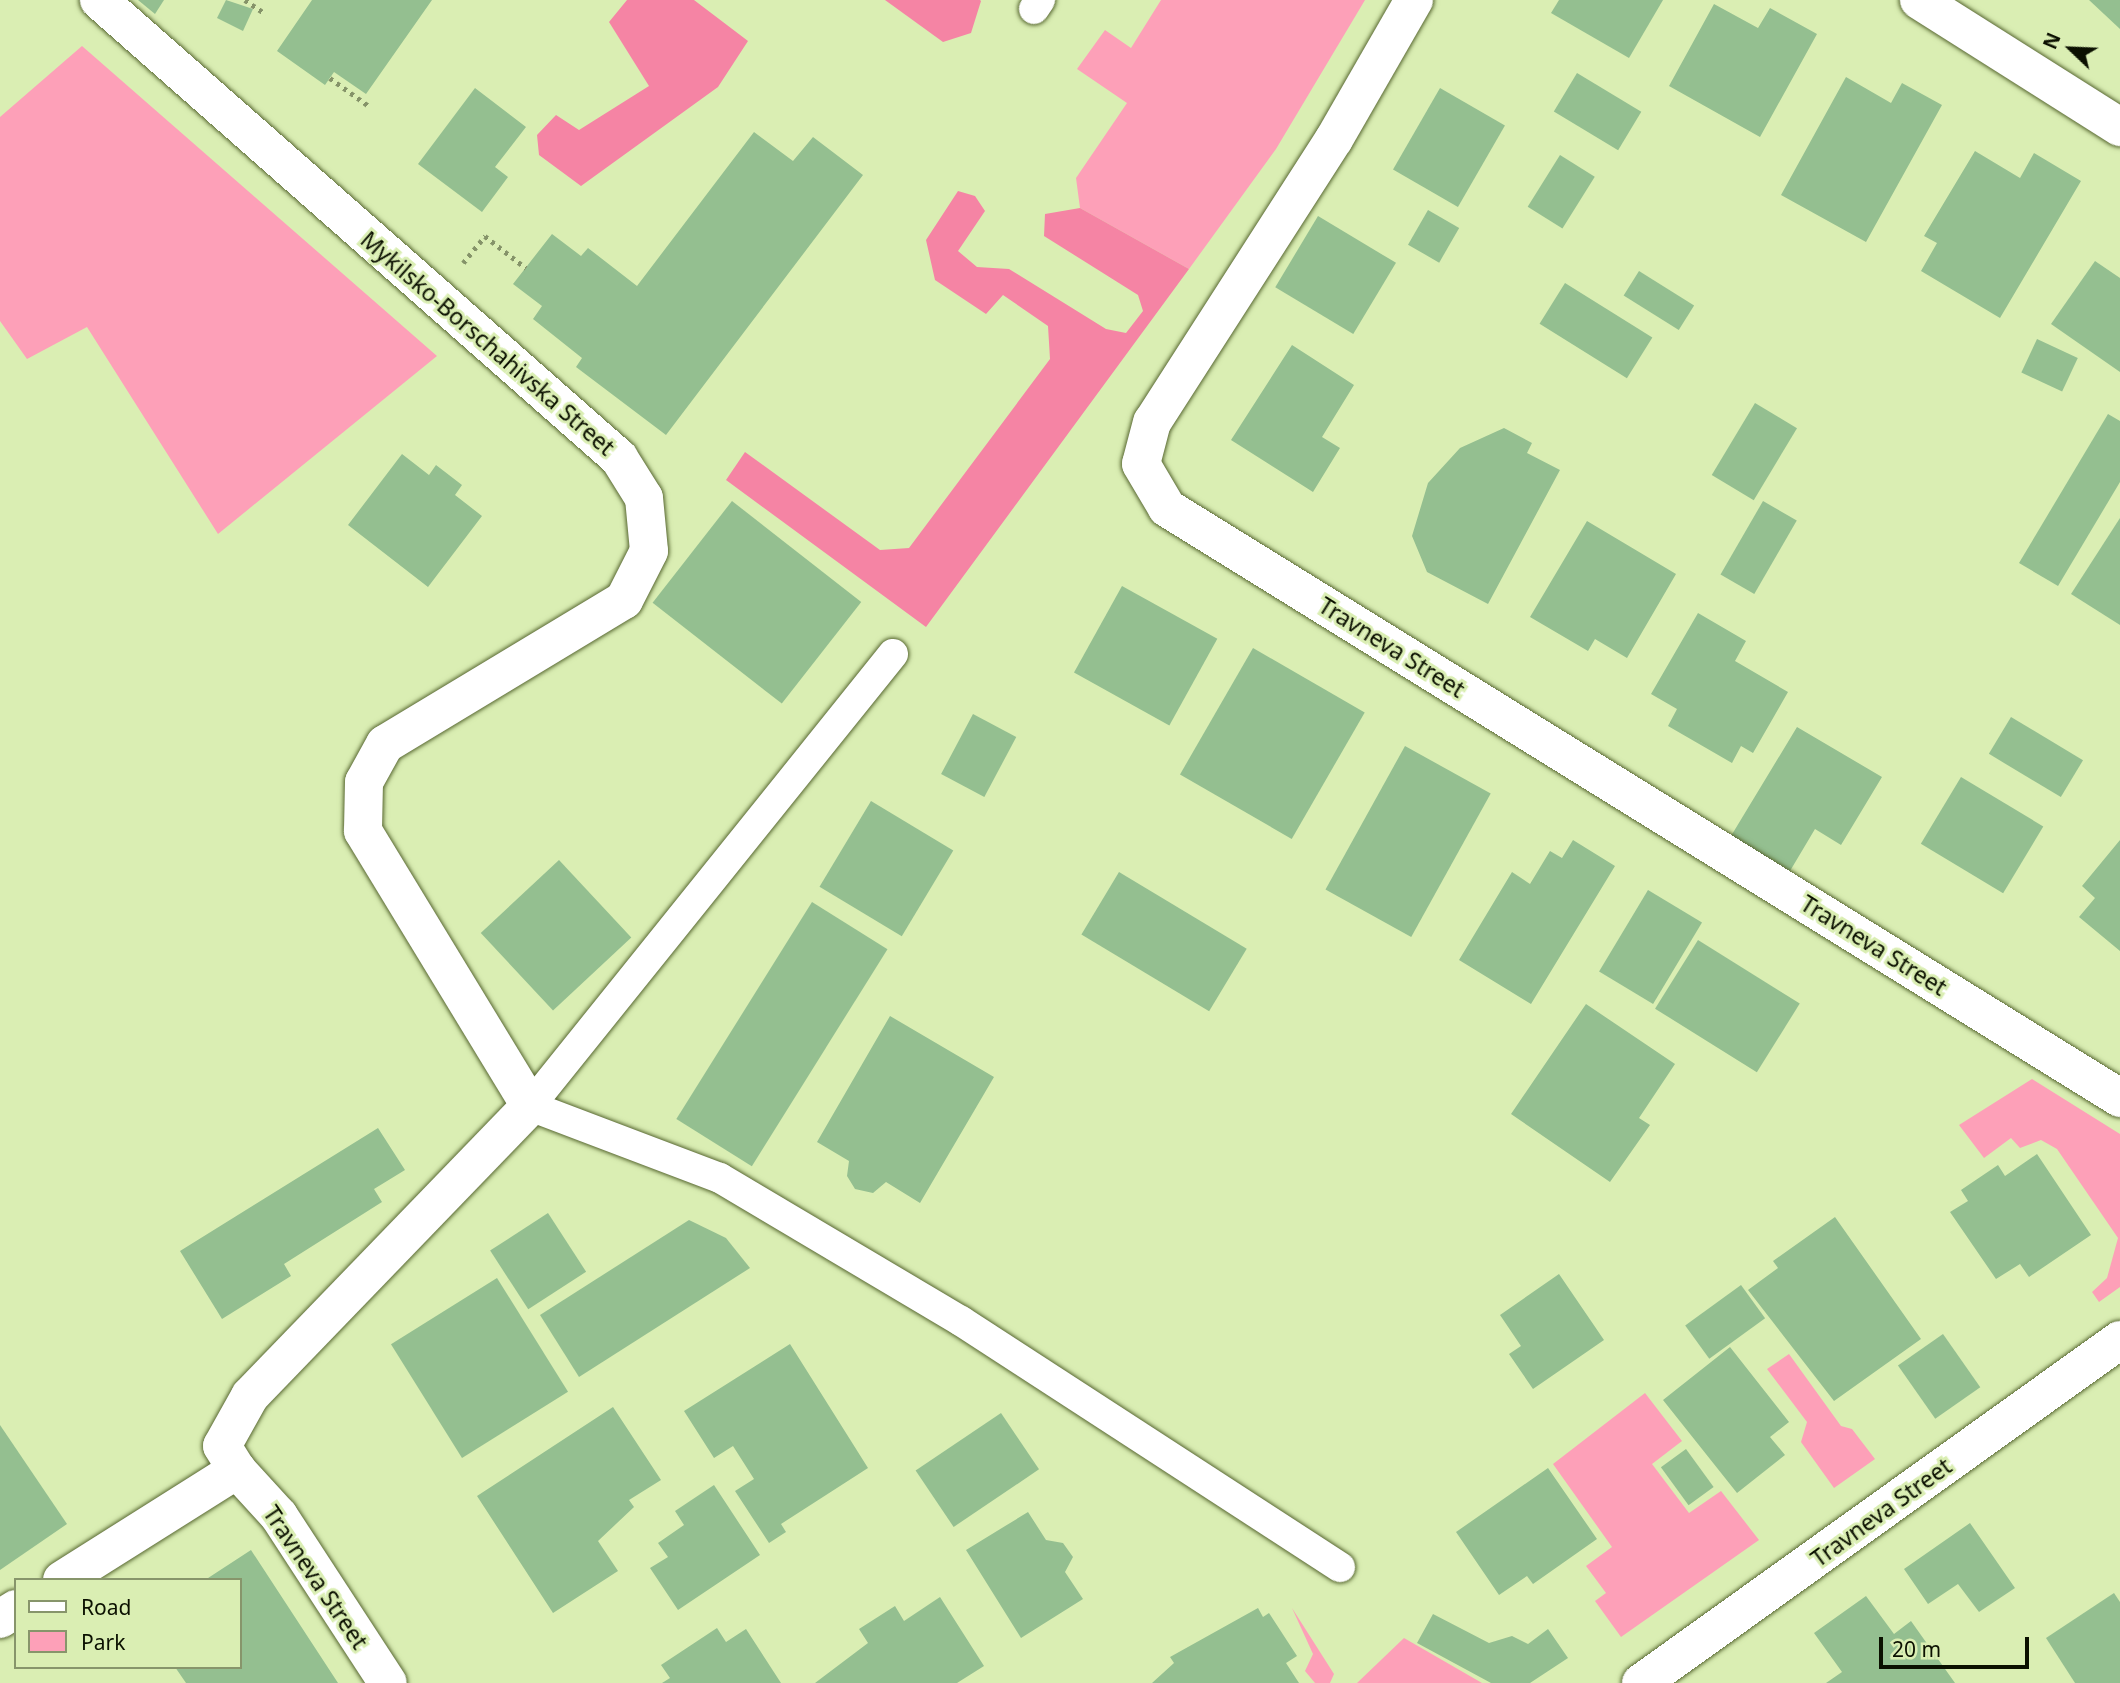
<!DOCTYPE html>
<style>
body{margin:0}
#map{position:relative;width:2120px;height:1683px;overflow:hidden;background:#daeeb3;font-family:"Noto Sans",sans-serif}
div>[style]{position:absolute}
.green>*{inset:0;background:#fda0b8}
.forest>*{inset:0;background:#f584a4}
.building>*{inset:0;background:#94bf90;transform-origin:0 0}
.path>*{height:4.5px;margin-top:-2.25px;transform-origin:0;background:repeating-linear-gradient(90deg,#859369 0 3.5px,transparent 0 8.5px)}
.roads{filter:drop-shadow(0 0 2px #586832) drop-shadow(0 0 2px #586832)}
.service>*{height:30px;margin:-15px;padding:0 15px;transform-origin:15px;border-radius:15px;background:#fff}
.minor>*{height:38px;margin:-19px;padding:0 19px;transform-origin:19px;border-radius:19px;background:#fff}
span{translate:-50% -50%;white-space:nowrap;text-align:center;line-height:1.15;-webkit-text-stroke:6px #daeeb3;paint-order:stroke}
.street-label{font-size:23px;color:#0b1000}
.legend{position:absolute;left:14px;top:1578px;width:228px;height:91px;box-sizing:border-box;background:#daeeb3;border:2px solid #87956b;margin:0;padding:9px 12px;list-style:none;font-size:21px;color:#0b1000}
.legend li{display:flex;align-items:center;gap:14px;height:35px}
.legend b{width:35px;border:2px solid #87956b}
.north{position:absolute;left:2036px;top:14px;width:70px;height:70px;-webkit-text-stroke:5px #daeeb3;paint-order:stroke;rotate:293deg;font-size:19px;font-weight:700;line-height:28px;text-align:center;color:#0b1000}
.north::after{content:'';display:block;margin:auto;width:24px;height:32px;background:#0b1000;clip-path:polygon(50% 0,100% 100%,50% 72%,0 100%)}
.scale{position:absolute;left:1879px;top:1637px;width:150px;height:32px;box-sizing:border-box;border:4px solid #0b1000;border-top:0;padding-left:9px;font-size:21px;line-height:24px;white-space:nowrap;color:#0b1000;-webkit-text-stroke:5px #daeeb3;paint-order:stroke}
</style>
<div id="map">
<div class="green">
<i style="clip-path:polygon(1161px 0,1365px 0,1276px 149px,1189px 269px,1080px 208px,1076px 178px,1127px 103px,1077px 69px,1105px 30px,1131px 48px)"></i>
<i style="clip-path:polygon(82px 46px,437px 356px,218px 534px,87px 327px,27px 359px,0 321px,0 117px)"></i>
<i style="clip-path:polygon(2032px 1079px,2120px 1134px,2120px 1287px,2099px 1302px,2092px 1292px,2107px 1278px,2118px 1238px,2057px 1149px,2041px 1140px,2020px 1148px,2011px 1138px,1984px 1158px,1959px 1125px)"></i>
<i style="clip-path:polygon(1789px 1354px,1841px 1426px,1852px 1429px,1875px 1459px,1834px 1488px,1801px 1442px,1807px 1422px,1767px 1369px)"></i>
<i style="clip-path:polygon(1645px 1393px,1682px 1441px,1652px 1464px,1689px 1513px,1721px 1491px,1759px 1540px,1621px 1637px,1595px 1601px,1606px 1593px,1586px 1566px,1612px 1547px,1553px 1464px)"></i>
<i style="clip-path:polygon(1292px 1608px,1334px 1674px,1330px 1683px,1315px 1683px,1305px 1671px,1313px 1654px)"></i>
<i style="clip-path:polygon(1404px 1638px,1482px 1683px,1357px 1683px)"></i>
</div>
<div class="forest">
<i style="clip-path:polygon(627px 0,694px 0,748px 41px,718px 87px,581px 186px,539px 155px,537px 135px,556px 115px,579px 130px,649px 86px,609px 22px)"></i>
<i style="clip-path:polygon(885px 0,980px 0,981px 1px,971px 33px,943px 42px)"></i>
<i style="clip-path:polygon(958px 191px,975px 196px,985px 211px,958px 251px,977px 267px,1009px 269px,1106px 329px,1126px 333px,1143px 311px,1138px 295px,1044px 236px,1045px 214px,1080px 208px,1189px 269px,926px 627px,726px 480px,745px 452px,880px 550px,909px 548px,1050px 359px,1048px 326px,1003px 295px,986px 314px,935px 280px,926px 240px)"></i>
</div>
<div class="building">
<i style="clip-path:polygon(138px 0,164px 0,155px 14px)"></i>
<i style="clip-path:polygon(226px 0,253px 9px,243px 31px,217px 18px)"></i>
<i style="clip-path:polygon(312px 0,432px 0,366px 94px,334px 72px,325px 85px,277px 51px)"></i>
<i style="clip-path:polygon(1559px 0,1663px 0,1629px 58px,1551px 13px)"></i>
<i style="clip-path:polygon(2089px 0,2120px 0,2120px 29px)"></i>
<i style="clip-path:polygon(1714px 4px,1758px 28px,1770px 8px,1817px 34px,1760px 137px,1669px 86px)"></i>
<i style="left:1577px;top:73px;width:75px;height:45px;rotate:31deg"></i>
<i style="clip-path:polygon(1846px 77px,1891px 103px,1902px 83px,1942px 105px,1866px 242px,1781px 195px)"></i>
<i style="clip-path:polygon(475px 88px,526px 127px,495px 167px,508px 177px,482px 212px,418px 164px)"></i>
<i style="left:1440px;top:88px;width:75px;height:94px;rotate:30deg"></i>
<i style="clip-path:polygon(754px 132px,793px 161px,813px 137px,863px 175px,666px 435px,576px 367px,582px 358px,533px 319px,542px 306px,513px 284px,552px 234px,581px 256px,588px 248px,637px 286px)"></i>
<i style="clip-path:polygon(1975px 151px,2020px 178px,2034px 153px,2081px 181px,2000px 318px,1921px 271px,1937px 243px,1924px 236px)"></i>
<i style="left:1560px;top:155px;width:41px;height:61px;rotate:32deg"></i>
<i style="left:1428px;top:210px;width:36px;height:40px;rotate:30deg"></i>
<i style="left:1318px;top:216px;width:91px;height:83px;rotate:31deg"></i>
<i style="clip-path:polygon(2095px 261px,2120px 278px,2120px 372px,2051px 324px)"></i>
<i style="left:1639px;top:271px;width:65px;height:29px;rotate:32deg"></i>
<i style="left:1565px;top:283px;width:103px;height:48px;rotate:32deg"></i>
<i style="left:2037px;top:339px;width:45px;height:37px;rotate:25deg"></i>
<i style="clip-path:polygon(1292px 345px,1354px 385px,1322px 437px,1340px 448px,1313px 492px,1231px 440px)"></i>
<i style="left:1755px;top:403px;width:49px;height:84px;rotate:31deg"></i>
<i style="clip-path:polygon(2108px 414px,2120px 421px,2120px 482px,2058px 586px,2019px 563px)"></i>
<i style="clip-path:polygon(1504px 428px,1532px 443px,1527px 453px,1560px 470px,1488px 604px,1427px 572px,1412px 536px,1428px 483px,1460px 448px)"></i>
<i style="clip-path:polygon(402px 454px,429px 475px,436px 465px,462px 485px,455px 495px,482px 516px,428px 587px,348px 525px)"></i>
<i style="left:732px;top:501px;width:164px;height:129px;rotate:38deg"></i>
<i style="left:1763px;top:501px;width:39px;height:85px;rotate:30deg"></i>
<i style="clip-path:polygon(2120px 518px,2120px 625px,2071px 594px)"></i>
<i style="clip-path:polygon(1587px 521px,1676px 574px,1627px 658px,1595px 639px,1588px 651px,1530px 617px)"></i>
<i style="left:1122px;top:586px;width:109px;height:99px;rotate:29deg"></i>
<i style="clip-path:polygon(1698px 613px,1746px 641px,1735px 661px,1788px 692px,1753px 753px,1741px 746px,1732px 763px,1668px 726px,1677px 709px,1651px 694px)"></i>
<i style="left:1253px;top:648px;width:129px;height:146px;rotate:30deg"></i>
<i style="left:973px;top:714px;width:49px;height:68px;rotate:28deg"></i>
<i style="left:2011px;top:717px;width:84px;height:43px;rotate:31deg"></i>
<i style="clip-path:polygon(1797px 727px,1882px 777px,1841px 845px,1815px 829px,1790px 871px,1731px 836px)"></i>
<i style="left:1405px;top:746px;width:98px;height:164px;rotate:29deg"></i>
<i style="left:1961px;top:777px;width:96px;height:78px;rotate:31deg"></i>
<i style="left:871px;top:801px;width:96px;height:100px;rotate:31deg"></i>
<i style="clip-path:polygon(1573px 840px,1615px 866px,1531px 1004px,1459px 960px,1512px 872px,1530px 884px,1550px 851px,1562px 858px)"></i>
<i style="clip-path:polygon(2120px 840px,2120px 951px,2079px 917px,2095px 898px,2082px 886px)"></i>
<i style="left:559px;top:860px;width:106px;height:107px;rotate:47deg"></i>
<i style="left:1119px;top:872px;width:149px;height:73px;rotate:31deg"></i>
<i style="left:1648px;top:890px;width:63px;height:95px;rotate:31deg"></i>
<i style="left:812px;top:902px;width:89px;height:256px;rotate:32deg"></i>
<i style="left:1698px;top:940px;width:120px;height:81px;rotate:32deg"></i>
<i style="clip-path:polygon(1586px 1004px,1675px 1064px,1639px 1118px,1650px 1125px,1610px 1182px,1511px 1114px)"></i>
<i style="clip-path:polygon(890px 1016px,994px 1077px,920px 1203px,886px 1182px,873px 1193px,855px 1189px,847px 1176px,849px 1161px,817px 1142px)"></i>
<i style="clip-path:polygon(378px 1128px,405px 1170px,374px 1189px,382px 1202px,284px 1264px,291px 1276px,222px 1319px,180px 1251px)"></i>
<i style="clip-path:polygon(2037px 1154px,2091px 1235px,2029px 1277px,2020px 1264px,1996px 1279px,1950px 1212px,1968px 1201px,1961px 1190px,1998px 1165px,2005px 1176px)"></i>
<i style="left:548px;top:1213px;width:70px;height:69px;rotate:57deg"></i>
<i style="clip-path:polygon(1835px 1217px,1921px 1339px,1834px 1401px,1748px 1290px,1778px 1268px,1773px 1261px)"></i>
<i style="clip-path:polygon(689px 1220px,726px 1238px,750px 1268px,579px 1377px,540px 1315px)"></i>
<i style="clip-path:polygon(1559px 1274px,1604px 1340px,1533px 1389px,1509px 1354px,1521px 1346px,1500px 1315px)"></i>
<i style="left:497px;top:1278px;width:134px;height:125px;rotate:58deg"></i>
<i style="left:1741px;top:1285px;width:41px;height:69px;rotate:54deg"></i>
<i style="left:1943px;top:1334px;width:65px;height:55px;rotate:55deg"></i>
<i style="clip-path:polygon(790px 1344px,868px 1468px,781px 1524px,786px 1532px,769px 1543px,735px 1491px,754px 1479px,733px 1446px,714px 1458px,684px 1411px)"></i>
<i style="clip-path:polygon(1730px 1347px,1789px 1422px,1770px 1437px,1785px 1455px,1737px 1493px,1663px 1400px)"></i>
<i style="clip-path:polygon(613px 1407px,661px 1480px,629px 1500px,634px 1507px,598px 1541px,618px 1571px,553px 1613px,477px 1496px)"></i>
<i style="left:1001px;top:1413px;width:68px;height:103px;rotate:56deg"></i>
<i style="clip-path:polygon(0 1425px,67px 1524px,0 1570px)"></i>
<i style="left:1686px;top:1449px;width:47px;height:31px;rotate:54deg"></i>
<i style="clip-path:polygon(1548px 1468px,1597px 1539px,1533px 1584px,1527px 1576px,1499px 1595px,1456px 1532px)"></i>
<i style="clip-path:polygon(714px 1485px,760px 1555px,678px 1610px,650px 1568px,668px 1557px,658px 1543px,684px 1525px,675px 1511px)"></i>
<i style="clip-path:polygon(1028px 1512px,1046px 1540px,1063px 1543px,1073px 1557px,1065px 1572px,1083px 1599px,1021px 1638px,966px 1550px)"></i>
<i style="clip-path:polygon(1970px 1523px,2015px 1588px,1979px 1612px,1958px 1584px,1928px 1604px,1904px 1569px)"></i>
<i style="clip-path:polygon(251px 1550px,338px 1683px,186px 1683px,175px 1667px,240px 1667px,240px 1580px,205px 1580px)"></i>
<i style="clip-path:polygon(2114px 1593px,2120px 1602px,2120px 1683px,2075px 1683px,2046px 1638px)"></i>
<i style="clip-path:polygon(1866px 1596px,1894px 1634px,1911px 1621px,1955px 1683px,1826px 1683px,1842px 1672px,1814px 1633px)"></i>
<i style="clip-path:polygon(940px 1597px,984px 1666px,957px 1683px,815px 1683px,868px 1643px,859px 1629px,895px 1606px,904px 1621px)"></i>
<i style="clip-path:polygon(1258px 1608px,1263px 1617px,1269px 1613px,1297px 1656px,1286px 1663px,1299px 1683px,1152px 1683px,1174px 1663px,1170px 1657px)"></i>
<i style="clip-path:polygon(1433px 1614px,1489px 1643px,1512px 1636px,1528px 1644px,1548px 1629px,1568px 1658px,1530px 1683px,1491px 1683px,1417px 1643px)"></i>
<i style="clip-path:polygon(717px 1628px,726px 1642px,746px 1629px,781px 1683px,662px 1683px,670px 1678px,661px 1665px)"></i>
</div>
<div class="path">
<i style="left:245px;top:0;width:25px;rotate:34deg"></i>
<i style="left:330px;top:78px;width:48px;rotate:35.7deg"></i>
<i style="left:463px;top:263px;width:35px;rotate:-51deg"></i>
<i style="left:485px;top:236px;width:52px;rotate:38deg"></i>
</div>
<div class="roads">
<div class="service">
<i style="left:1034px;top:9px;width:11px;rotate:-56deg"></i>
<i style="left:893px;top:654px;width:580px;rotate:128.77deg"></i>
<i style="left:530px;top:1106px;width:203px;rotate:20.8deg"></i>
<i style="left:720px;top:1178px;width:280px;rotate:30.7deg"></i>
<i style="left:961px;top:1321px;width:452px;rotate:33deg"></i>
</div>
<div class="minor">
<i style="left:99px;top:0;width:693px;rotate:41.37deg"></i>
<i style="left:619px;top:458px;width:47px;rotate:58deg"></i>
<i style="left:644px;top:498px;width:53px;rotate:84.6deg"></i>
<i style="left:649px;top:551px;width:55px;rotate:117deg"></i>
<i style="left:624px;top:600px;width:279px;rotate:148.9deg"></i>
<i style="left:385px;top:744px;width:43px;rotate:118.9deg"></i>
<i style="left:364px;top:782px;width:49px;rotate:91.2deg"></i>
<i style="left:363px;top:831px;width:322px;rotate:58.7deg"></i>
<i style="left:530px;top:1106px;width:403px;rotate:134deg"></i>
<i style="left:250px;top:1396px;width:57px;rotate:119.2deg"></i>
<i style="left:222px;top:1446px;width:28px;rotate:58deg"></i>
<i style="left:1414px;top:0;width:160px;rotate:119.9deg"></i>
<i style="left:1334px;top:139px;width:336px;rotate:122.7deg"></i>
<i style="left:1152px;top:422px;width:43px;rotate:104.7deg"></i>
<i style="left:1141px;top:464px;width:51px;rotate:59.4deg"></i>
<i style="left:1167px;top:508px;width:1121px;rotate:31.76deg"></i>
<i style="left:1919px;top:0;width:238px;rotate:32.3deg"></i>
<i style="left:62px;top:1580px;width:207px;rotate:-32.2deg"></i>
<i style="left:237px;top:1470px;width:62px;rotate:47.6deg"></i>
<i style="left:279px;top:1516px;width:199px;rotate:56.9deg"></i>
<i style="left:0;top:1619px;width:19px;rotate:-32deg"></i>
<i style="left:1641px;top:1683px;width:589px;rotate:-35.61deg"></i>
</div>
</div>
<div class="street-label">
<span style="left:488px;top:343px;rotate:41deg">Mykilsko-Borschahivska Street</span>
<span style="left:1392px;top:647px;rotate:32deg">Travneva Street</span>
<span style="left:1874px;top:945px;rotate:32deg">Travneva Street</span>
<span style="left:1881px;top:1512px;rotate:-36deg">Travneva Street</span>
<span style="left:316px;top:1577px;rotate:56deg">Travneva Street</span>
</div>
<ul class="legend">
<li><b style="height:9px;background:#fff"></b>Road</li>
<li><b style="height:19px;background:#fda0b8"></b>Park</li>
</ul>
<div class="north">N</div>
<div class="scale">20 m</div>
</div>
